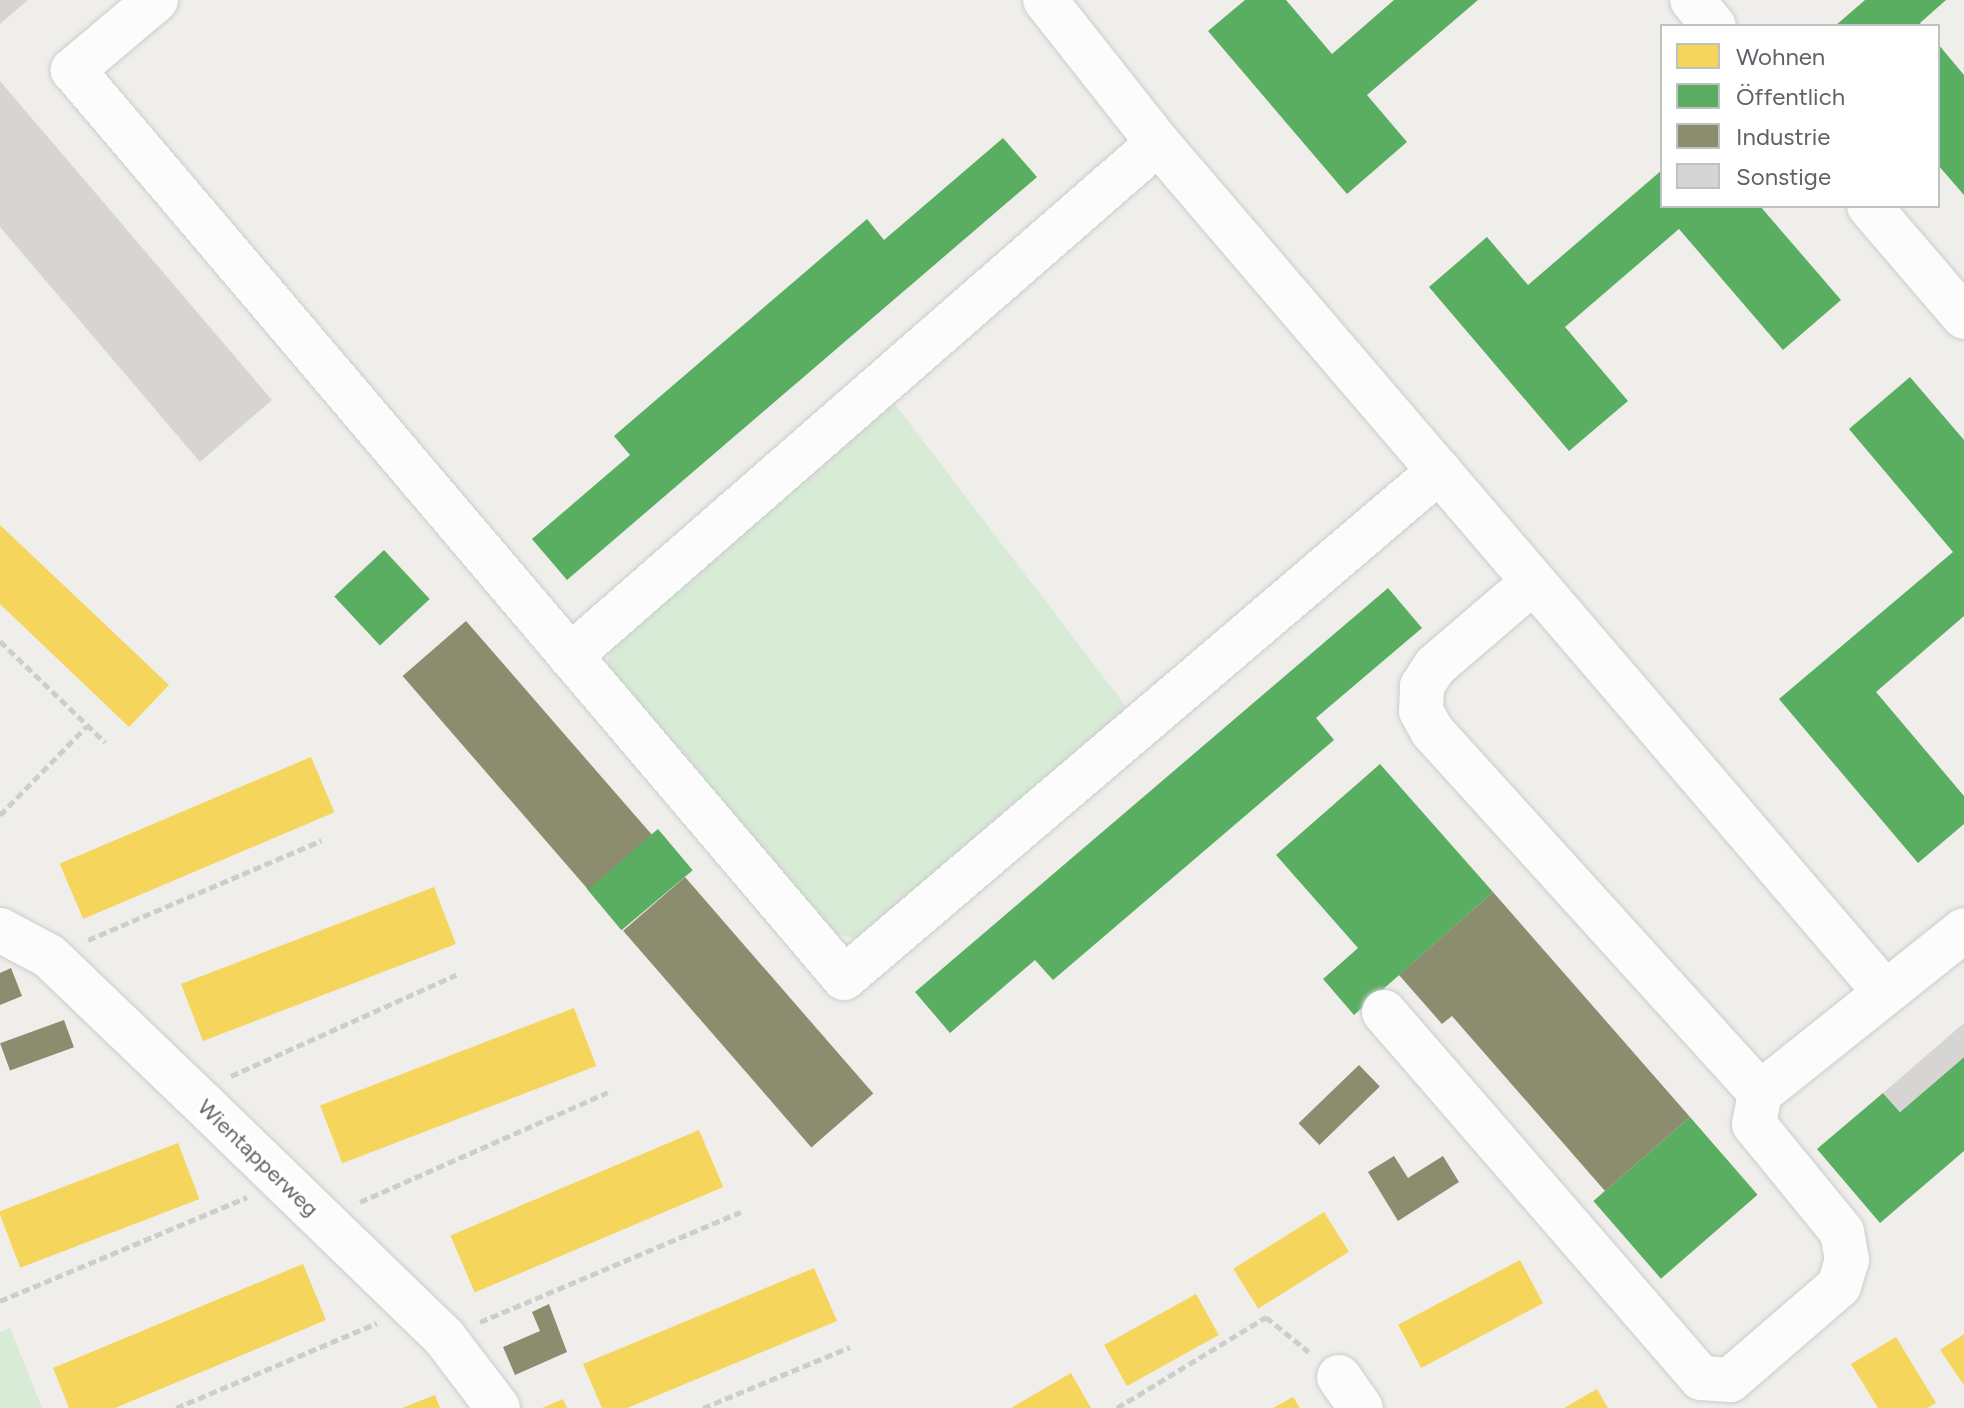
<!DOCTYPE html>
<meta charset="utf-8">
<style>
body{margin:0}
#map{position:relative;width:1964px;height:1408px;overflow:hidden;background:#efeeea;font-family:Figtree,sans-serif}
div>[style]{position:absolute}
.green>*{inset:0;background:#d8ebd6}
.homes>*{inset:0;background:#f6d55c;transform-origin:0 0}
.public>*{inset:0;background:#5aae61;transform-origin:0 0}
.industry>*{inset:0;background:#8c8c6e;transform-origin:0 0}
.building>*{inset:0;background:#d6d5d3}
.path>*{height:5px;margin-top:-2.5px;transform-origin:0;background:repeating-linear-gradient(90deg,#cacfcc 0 8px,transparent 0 12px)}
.roads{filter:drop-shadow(0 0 2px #cbcccc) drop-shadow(0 0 2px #cbcccc)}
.minor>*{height:44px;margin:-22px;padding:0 22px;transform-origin:22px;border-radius:22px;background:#fdfcfc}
span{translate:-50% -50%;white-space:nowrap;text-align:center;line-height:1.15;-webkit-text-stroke:8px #fff;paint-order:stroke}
.street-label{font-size:22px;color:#5f6368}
.legend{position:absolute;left:1660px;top:24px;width:280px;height:184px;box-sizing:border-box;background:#fff;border:2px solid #bfc1c3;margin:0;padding:10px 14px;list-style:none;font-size:24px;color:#5f6368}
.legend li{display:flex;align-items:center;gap:16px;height:40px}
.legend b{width:40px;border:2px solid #bfc1c3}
</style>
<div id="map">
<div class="green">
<i style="clip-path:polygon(891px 399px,1131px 713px,865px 937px,854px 938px,830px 933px,608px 673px,607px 663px,612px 643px)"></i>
<i style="clip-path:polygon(10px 1328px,42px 1408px,0 1408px,0 1332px)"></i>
</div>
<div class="homes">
<i style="clip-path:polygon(0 525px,169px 685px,129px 727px,0 604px)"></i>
<i style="left:311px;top:757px;width:60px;height:273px;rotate:67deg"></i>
<i style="left:434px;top:887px;width:61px;height:271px;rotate:69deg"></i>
<i style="left:574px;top:1008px;width:62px;height:272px;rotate:69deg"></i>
<i style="left:699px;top:1130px;width:62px;height:270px;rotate:67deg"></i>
<i style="left:178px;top:1143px;width:60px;height:192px;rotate:69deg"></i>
<i style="left:1324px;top:1212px;width:47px;height:107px;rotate:58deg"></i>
<i style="left:1520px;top:1260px;width:49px;height:138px;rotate:62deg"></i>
<i style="clip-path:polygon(303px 1264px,326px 1320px,115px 1408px,69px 1408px,53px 1368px)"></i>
<i style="clip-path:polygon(814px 1268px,837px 1321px,627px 1408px,602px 1408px,583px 1364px)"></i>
<i style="left:1196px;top:1294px;width:47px;height:105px;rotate:61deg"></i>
<i style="clip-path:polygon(1964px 1334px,1964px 1385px,1940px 1350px)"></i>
<i style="clip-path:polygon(1896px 1337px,1936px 1403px,1927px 1408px,1878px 1408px,1851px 1364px)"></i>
<i style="clip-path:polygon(1071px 1373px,1091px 1408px,1011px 1408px)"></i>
<i style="clip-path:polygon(1597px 1389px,1608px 1408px,1564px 1408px)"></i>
<i style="clip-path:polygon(435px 1395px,440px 1408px,402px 1408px)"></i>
<i style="clip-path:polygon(1293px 1397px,1300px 1408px,1273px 1408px)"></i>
<i style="clip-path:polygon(563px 1399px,567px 1408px,542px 1408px)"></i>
</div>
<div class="public">
<i style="clip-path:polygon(1245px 0,1286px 0,1332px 54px,1394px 0,1478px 0,1367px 95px,1407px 142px,1347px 194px,1208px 31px)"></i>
<i style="clip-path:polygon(1865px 0,1946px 0,1920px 23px,1922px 26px,1835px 26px)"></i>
<i style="clip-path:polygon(1938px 44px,1964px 75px,1964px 195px,1938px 165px)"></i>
<i style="clip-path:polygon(1003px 138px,1037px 177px,567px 580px,532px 539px,630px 455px,614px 436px,867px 219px,884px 240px)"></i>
<i style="clip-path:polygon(1662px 170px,1662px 206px,1760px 206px,1841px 300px,1783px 350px,1679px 229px,1565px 327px,1628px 401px,1569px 451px,1429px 287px,1487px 237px,1528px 285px)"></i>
<i style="clip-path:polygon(1910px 377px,1964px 440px,1964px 616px,1876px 692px,1964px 796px,1964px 824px,1918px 863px,1779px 699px,1953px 552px,1849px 429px)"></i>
<i style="left:384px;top:550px;width:67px;height:68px;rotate:47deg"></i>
<i style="clip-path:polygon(1388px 588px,1422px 628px,1316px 718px,1334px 740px,1053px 980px,1035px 960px,950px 1033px,915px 992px)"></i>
<i style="clip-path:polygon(1380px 764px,1493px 892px,1354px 1015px,1323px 979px,1358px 948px,1276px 855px)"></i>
<i style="left:658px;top:829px;width:54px;height:93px;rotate:50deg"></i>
<i style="clip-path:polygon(1964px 1057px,1964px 1151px,1880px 1223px,1817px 1149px,1883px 1093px,1900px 1112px)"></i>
<i style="left:1690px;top:1117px;width:103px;height:128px;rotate:49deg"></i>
</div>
<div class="industry">
<i style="left:466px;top:621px;width:283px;height:84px;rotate:49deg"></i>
<i style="left:685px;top:877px;width:287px;height:82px;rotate:49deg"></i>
<i style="clip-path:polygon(1493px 892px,1690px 1117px,1605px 1191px,1452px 1016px,1442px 1024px,1399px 975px)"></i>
<i style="clip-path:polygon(11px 968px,22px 996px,0 1005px,0 973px)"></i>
<i style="left:64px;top:1020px;width:29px;height:68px;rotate:70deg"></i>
<i style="left:1359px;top:1065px;width:30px;height:84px;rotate:46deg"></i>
<i style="clip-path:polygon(1394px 1156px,1408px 1178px,1443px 1156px,1459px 1182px,1398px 1221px,1368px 1172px)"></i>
<i style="clip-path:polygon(549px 1304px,567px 1352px,515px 1375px,503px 1347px,540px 1331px,532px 1312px)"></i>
</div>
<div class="building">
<i style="clip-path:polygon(0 0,28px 0,0 24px)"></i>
<i style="clip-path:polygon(0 81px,272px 400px,200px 462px,0 227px)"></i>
<i style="clip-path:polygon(1964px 1023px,1964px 1057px,1900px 1112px,1883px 1093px)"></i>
</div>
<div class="path">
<i style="left:0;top:641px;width:146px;rotate:43.9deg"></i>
<i style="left:0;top:815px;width:124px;rotate:-45.7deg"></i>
<i style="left:88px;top:940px;width:254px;rotate:-23.1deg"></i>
<i style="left:231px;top:1076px;width:247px;rotate:-24.2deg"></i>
<i style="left:360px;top:1202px;width:271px;rotate:-23.9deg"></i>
<i style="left:0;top:1301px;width:268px;rotate:-22.8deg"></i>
<i style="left:480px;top:1322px;width:283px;rotate:-22.9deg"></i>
<i style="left:176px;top:1408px;width:218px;rotate:-22.9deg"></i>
<i style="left:703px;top:1408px;width:159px;rotate:-22.5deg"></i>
<i style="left:1117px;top:1408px;width:175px;rotate:-31.4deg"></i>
<i style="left:1266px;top:1317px;width:55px;rotate:39.1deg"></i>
</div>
<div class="roads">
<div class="minor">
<i style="left:156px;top:0;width:109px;rotate:139.9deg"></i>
<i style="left:73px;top:70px;width:1191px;rotate:49.66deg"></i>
<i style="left:844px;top:978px;width:782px;rotate:-40.43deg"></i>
<i style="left:1045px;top:0;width:182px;rotate:51.7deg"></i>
<i style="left:1158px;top:143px;width:1118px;rotate:49.43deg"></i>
<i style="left:1692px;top:0;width:34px;rotate:50deg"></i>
<i style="left:1869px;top:206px;width:146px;rotate:49.4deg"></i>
<i style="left:1533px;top:582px;width:129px;rotate:139.4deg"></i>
<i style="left:1435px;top:666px;width:24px;rotate:123deg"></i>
<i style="left:1422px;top:686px;width:25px;rotate:92deg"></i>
<i style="left:1421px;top:711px;width:23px;rotate:61deg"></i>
<i style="left:1432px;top:731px;width:488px;rotate:47.8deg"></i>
<i style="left:570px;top:656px;width:780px;rotate:-41.1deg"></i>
<i style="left:0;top:930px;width:55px;rotate:28deg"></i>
<i style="left:49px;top:956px;width:198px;rotate:43.8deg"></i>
<i style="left:192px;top:1093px;width:351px;rotate:44.1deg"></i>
<i style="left:444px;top:1337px;width:89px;rotate:52.7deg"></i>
<i style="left:1384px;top:1012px;width:484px;rotate:49.1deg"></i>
<i style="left:1701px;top:1378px;width:29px;rotate:4deg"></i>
<i style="left:1730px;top:1380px;width:144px;rotate:-40.8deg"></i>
<i style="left:1839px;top:1286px;width:27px;rotate:-73deg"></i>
<i style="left:1847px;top:1260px;width:28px;rotate:-100deg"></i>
<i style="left:1842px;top:1232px;width:139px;rotate:-129.2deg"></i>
<i style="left:1754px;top:1124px;width:32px;rotate:-79deg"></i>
<i style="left:1760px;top:1093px;width:261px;rotate:-38.6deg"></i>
<i style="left:1339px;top:1377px;width:38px;rotate:55deg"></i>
</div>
</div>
<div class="street-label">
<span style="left:258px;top:1158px;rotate:44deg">Wientapperweg</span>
</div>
<ul class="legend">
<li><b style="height:22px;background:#f6d55c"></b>Wohnen</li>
<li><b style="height:22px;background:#5aae61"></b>Öffentlich</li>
<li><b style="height:22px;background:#8c8c6e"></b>Industrie</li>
<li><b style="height:22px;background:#d6d5d3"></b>Sonstige</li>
</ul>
</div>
